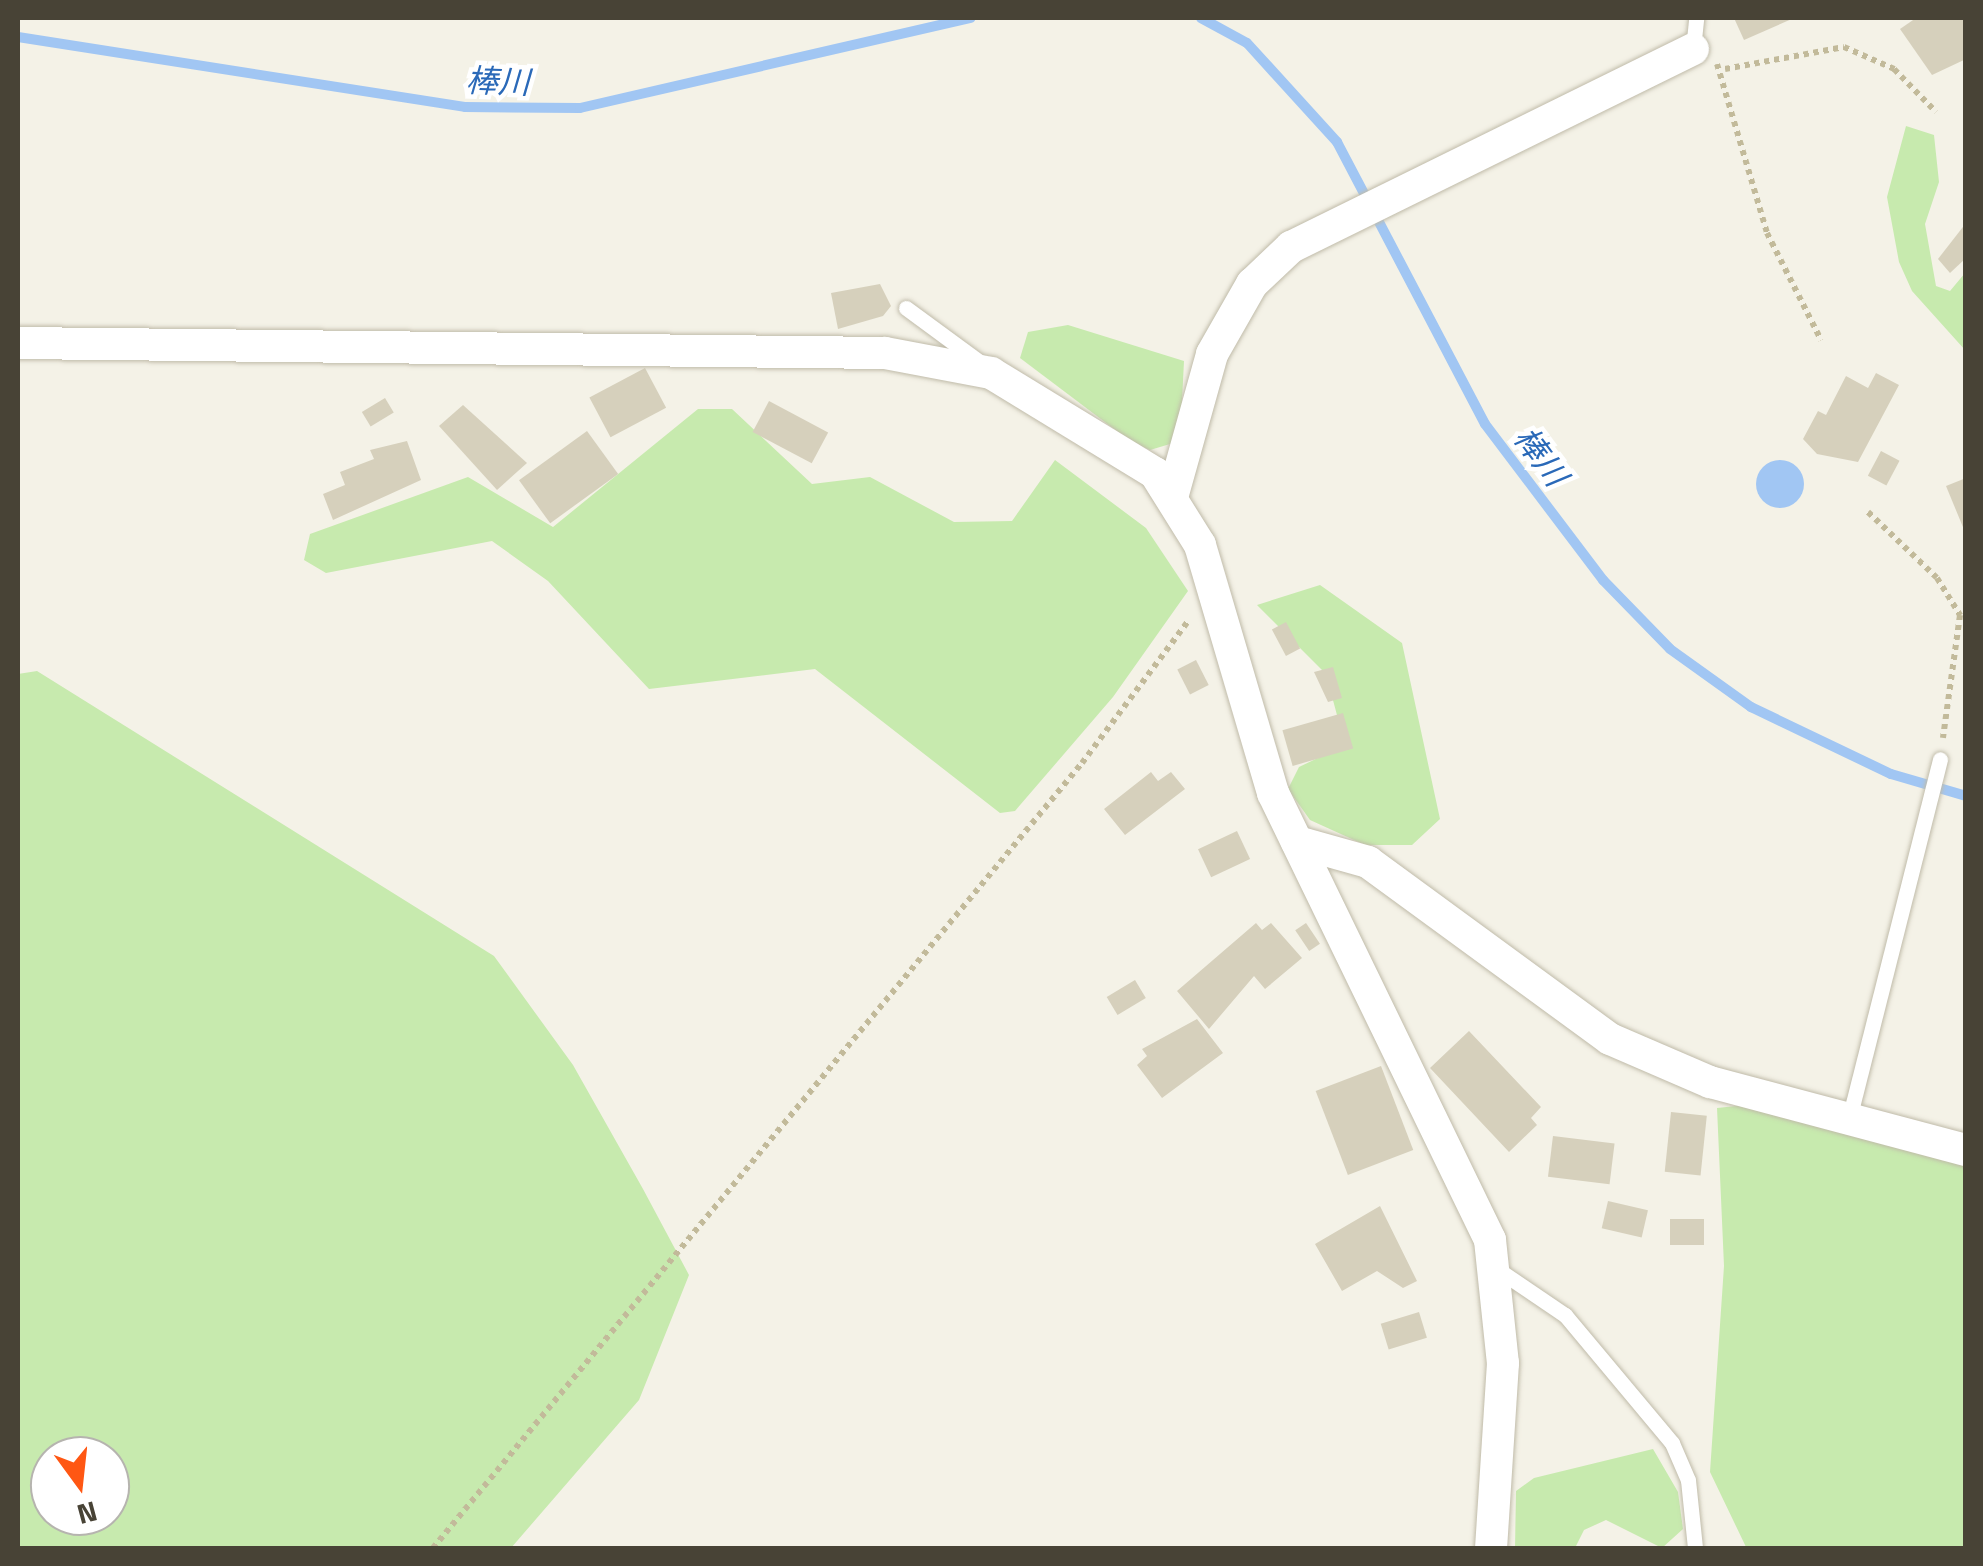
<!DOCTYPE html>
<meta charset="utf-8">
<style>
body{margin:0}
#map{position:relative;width:1983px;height:1566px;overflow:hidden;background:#f4f2e7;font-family:"Titillium Web","Noto Sans JP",sans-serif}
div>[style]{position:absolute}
.green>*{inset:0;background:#c7eaae}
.water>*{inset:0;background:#a1c6f3}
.round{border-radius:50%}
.stream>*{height:10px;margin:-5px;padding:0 5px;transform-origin:5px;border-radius:5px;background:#a1c6f3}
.building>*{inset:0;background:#d6d0bc;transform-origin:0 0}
.path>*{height:6px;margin-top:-3px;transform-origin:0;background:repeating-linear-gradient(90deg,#c2ba9a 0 5px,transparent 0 10px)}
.roads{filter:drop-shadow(0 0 2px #c0bba9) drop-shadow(0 0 2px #c0bba9)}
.service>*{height:15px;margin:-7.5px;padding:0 7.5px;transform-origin:7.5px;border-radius:7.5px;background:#fff}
.minor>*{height:32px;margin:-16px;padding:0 16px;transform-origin:16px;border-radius:16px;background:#fff}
span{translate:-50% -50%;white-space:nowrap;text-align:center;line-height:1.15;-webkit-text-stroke:9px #fff;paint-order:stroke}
.water-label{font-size:32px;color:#2a69b8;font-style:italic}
.frame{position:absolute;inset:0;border:20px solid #484336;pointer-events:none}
.north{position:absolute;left:30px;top:1436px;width:100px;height:100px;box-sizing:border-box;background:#fff;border:2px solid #b6b4af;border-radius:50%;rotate:165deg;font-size:28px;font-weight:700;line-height:40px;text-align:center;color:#484336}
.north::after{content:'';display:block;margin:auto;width:35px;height:45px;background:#ff5713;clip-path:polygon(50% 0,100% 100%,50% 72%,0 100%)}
</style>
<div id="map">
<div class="green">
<i style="clip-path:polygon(1906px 126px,1934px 135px,1939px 182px,1925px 224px,1936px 286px,1950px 291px,1965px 273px,1965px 350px,1912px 291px,1899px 262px,1887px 197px)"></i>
<i style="clip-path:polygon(1068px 325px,1184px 361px,1180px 441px,1150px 450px,1130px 441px,1020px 358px,1028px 332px)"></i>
<i style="clip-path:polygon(698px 409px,732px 409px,812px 484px,870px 477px,954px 522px,1012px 521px,1055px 460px,1146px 528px,1188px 591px,1113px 697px,1015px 811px,1000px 813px,815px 669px,649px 689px,548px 581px,492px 541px,326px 573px,304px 560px,310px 534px,468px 477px,553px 527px)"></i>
<i style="clip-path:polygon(1320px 585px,1402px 643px,1440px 819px,1412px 845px,1365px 845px,1310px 820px,1288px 789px,1299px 767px,1345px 745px,1326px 674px,1257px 605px)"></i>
<i style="clip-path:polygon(evenodd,37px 671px,494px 956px,573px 1065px,643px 1189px,689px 1275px,639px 1400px,511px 1548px,18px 1548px,18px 674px,37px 671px,110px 1456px,110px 1516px,50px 1516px,50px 1456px,110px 1456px)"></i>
<i style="clip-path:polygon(1746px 1105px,1965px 1163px,1965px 1548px,1746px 1547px,1710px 1472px,1724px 1266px,1717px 1108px)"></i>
<i style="clip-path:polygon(1653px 1449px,1678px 1492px,1683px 1529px,1662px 1548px,1606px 1520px,1584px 1530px,1575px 1548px,1515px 1548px,1516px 1491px,1534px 1478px)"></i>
</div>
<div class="water">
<i class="round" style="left:1756px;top:460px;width:48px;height:48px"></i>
</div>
<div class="stream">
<i style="left:1201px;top:18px;width:52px;rotate:28.5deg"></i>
<i style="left:1247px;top:43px;width:134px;rotate:47.7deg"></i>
<i style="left:1337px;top:142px;width:318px;rotate:62.3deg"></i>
<i style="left:1485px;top:424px;width:196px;rotate:52.9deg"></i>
<i style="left:1603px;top:580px;width:96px;rotate:45.8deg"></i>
<i style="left:1670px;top:649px;width:100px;rotate:35.6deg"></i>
<i style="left:1751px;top:707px;width:155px;rotate:25.6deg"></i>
<i style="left:1891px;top:774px;width:78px;rotate:16.3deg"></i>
<i style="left:18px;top:37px;width:452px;rotate:8.9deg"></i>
<i style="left:465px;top:107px;width:115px;rotate:0.5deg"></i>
<i style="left:580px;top:108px;width:401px;rotate:-13deg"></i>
</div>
<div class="building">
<i style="clip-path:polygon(1734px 18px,1794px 18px,1744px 40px)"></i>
<i style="clip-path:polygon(1916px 18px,1966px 18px,1966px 59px,1932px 75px,1900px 29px)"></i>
<i style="clip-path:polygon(1966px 223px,1966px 258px,1950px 273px,1938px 259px)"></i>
<i style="clip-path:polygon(880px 284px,891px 306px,883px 316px,838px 329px,831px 293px)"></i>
<i style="left:645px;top:368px;width:45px;height:63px;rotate:62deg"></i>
<i style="clip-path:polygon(1876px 373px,1899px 385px,1858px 462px,1817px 454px,1803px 439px,1818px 411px,1826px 415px,1846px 376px,1868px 388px)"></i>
<i style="left:385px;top:398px;width:17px;height:27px;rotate:59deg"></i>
<i style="left:769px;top:401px;width:67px;height:35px;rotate:28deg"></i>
<i style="clip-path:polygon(463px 405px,527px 463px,497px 490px,439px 426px)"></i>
<i style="left:587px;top:431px;width:53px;height:84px;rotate:54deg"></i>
<i style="clip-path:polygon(407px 441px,421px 480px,333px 520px,323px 494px,345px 485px,340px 472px,374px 459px,370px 450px)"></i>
<i style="left:1881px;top:451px;width:21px;height:28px;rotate:28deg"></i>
<i style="clip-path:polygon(1966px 478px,1966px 532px,1965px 532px,1946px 486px)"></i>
<i style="left:1286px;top:622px;width:30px;height:16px;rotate:62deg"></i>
<i style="left:1196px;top:660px;width:28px;height:21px;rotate:63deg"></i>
<i style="clip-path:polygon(1333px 667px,1342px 698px,1328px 702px,1314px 672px)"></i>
<i style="left:1343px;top:713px;width:37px;height:63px;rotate:74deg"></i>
<i style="clip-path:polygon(1151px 772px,1158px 781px,1171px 772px,1185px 789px,1125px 835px,1104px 809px)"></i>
<i style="left:1237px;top:831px;width:31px;height:43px;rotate:65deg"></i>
<i style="clip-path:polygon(1256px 923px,1262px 930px,1271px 923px,1302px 958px,1265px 989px,1254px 976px,1209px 1029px,1177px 991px)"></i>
<i style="left:1306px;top:923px;width:25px;height:13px;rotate:56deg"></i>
<i style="left:1135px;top:980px;width:21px;height:33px;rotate:59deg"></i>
<i style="clip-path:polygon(1197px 1019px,1223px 1053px,1162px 1098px,1137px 1065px,1147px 1056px,1142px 1049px)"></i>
<i style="clip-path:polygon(1469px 1031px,1541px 1107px,1531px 1118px,1537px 1125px,1509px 1152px,1430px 1068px)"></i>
<i style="left:1381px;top:1066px;width:90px;height:70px;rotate:69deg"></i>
<i style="left:1671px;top:1112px;width:36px;height:60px;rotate:6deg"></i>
<i style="left:1553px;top:1136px;width:62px;height:41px;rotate:7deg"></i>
<i style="left:1608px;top:1201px;width:41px;height:28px;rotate:13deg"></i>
<i style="clip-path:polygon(1380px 1206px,1417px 1281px,1403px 1288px,1377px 1271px,1342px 1291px,1315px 1244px)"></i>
<i style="left:1704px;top:1219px;width:26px;height:34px;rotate:90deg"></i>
<i style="left:1419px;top:1312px;width:27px;height:40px;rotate:73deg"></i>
</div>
<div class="path">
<i style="left:1717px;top:64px;width:176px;rotate:73.5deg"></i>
<i style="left:1767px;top:233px;width:120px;rotate:63.2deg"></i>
<i style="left:1725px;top:69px;width:121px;rotate:-10.5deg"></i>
<i style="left:1844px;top:47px;width:55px;rotate:23.7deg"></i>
<i style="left:1894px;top:69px;width:60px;rotate:45.7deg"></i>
<i style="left:1868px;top:512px;width:95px;rotate:43.7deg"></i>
<i style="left:1937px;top:578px;width:44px;rotate:58.1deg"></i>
<i style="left:1960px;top:615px;width:124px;rotate:97.9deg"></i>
<i style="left:433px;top:1548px;width:1019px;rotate:-50.42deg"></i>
<i style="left:1082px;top:763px;width:179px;rotate:-53.2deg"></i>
</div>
<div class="roads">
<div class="service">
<i style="left:1693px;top:49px;width:31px;rotate:-84deg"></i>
<i style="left:906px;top:308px;width:103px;rotate:36.3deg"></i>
<i style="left:1849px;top:1119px;width:371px;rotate:-75.8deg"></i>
<i style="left:1497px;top:1269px;width:82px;rotate:34.1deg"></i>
<i style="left:1565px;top:1315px;width:167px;rotate:50.1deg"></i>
<i style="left:1672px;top:1443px;width:40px;rotate:66.6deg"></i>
<i style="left:1688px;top:1480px;width:68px;rotate:84.1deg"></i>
</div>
<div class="minor">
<i style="left:18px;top:343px;width:867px;rotate:0.66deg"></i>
<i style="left:885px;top:353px;width:108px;rotate:10.7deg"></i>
<i style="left:991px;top:373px;width:192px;rotate:31.4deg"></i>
<i style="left:1155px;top:473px;width:85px;rotate:58deg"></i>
<i style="left:1200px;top:545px;width:259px;rotate:73.6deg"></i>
<i style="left:1273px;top:793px;width:497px;rotate:64.1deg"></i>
<i style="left:1490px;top:1240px;width:124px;rotate:84deg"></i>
<i style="left:1503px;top:1363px;width:185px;rotate:93.7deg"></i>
<i style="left:1173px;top:494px;width:145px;rotate:-74.4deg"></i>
<i style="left:1212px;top:354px;width:81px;rotate:-60.3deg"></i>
<i style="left:1252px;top:284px;width:54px;rotate:-43.5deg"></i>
<i style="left:1291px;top:247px;width:448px;rotate:-26.2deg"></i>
<i style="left:1297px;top:842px;width:74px;rotate:15.7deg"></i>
<i style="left:1368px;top:862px;width:300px;rotate:36.2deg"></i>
<i style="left:1610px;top:1039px;width:109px;rotate:23.3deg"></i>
<i style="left:1710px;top:1082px;width:265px;rotate:14.9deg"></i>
</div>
</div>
<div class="water-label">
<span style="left:498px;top:81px;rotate:2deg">棒川</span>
<span style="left:1541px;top:456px;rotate:53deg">棒川</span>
</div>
<div class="frame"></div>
<div class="north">N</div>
</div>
